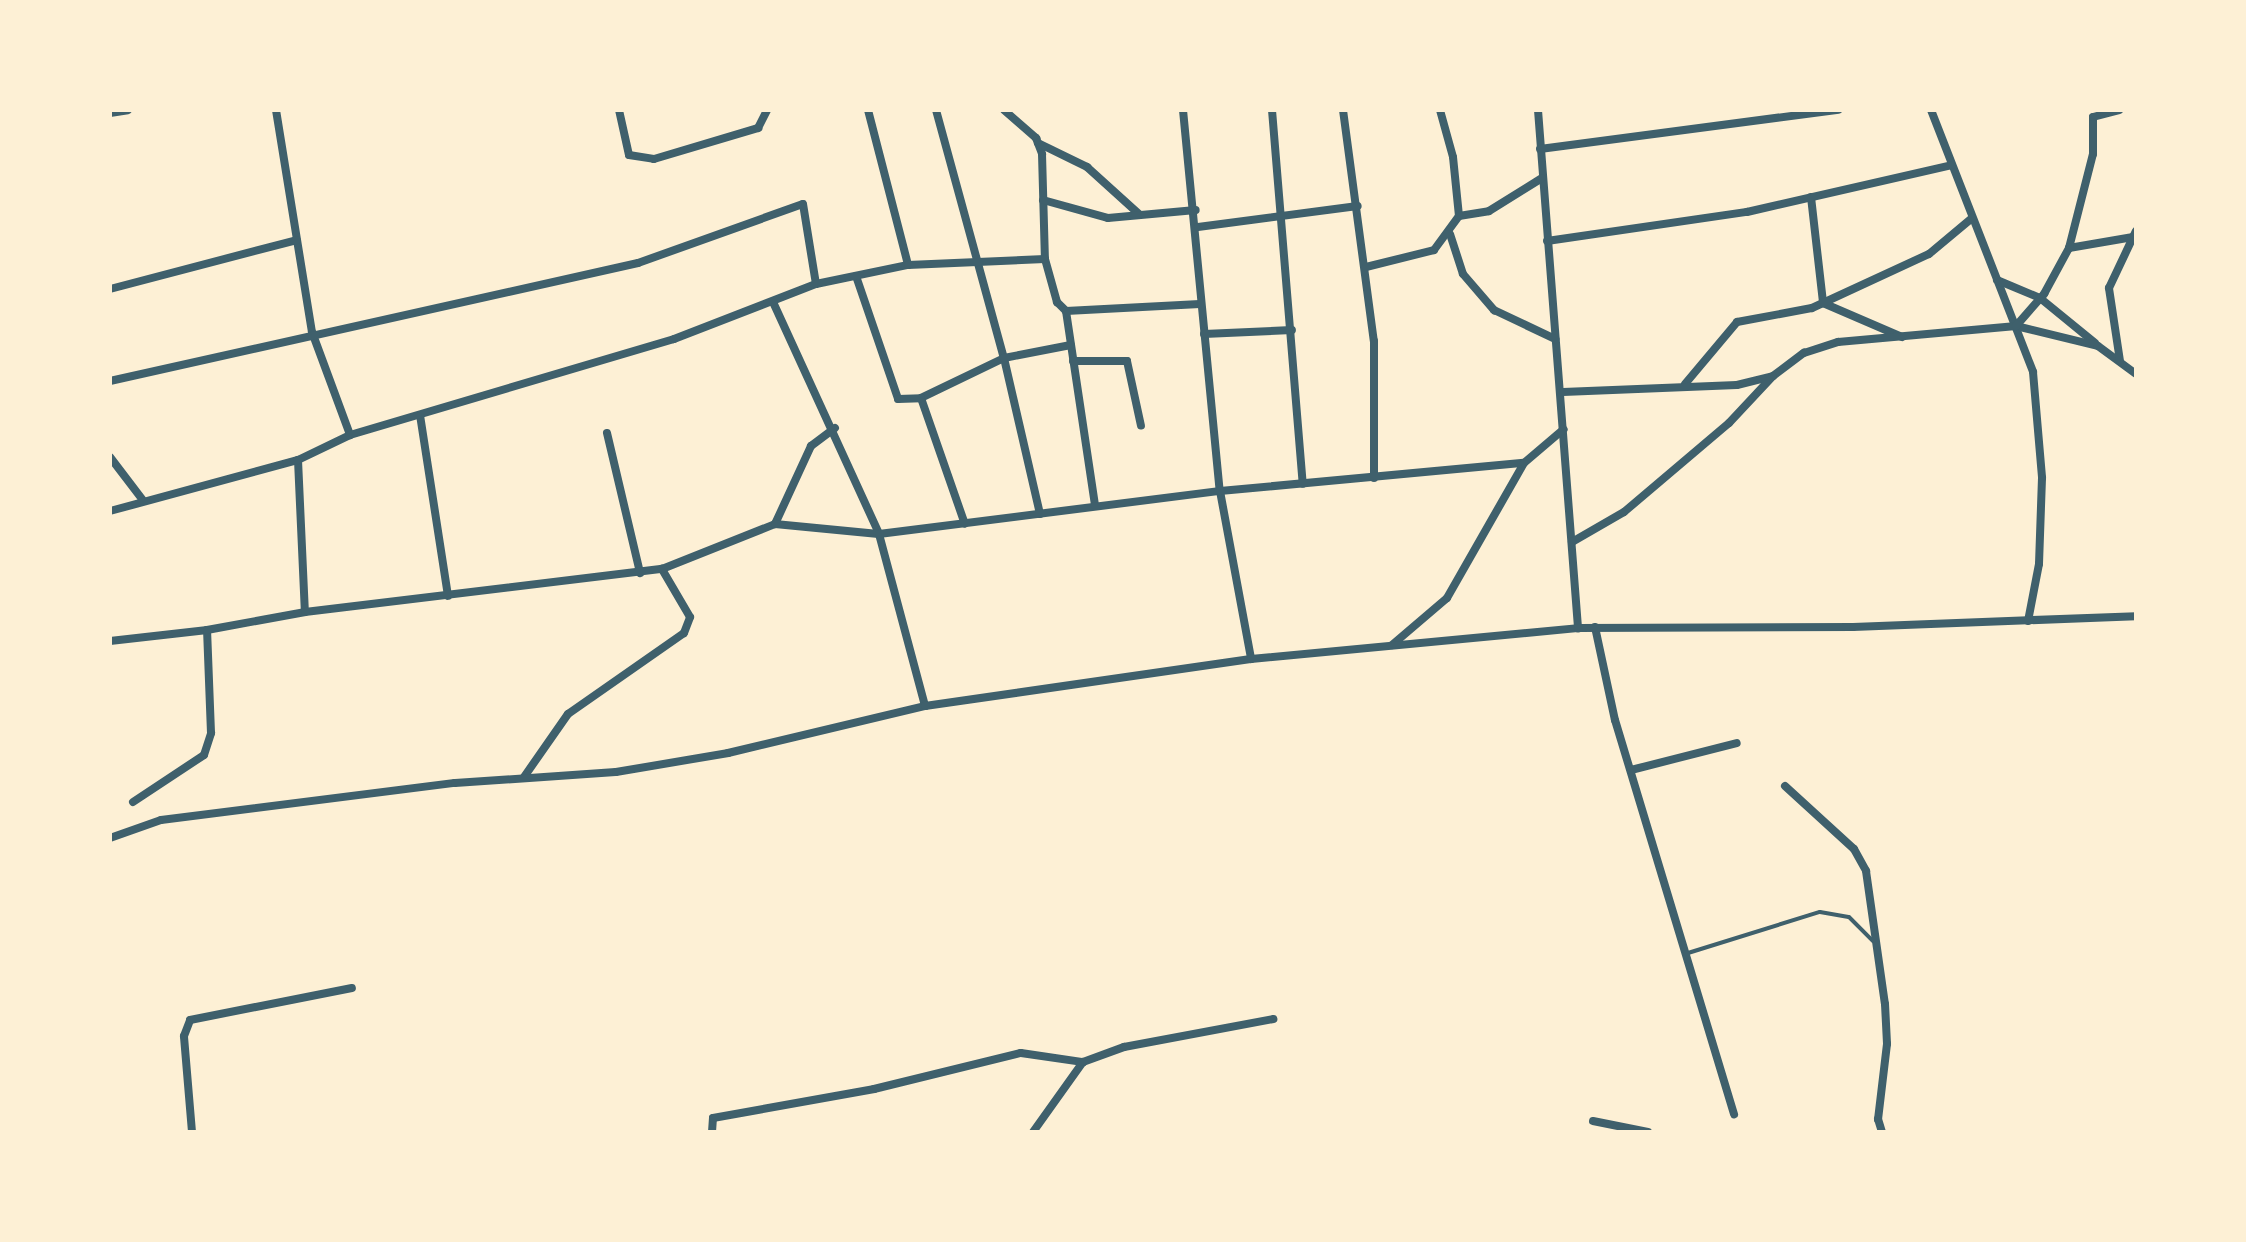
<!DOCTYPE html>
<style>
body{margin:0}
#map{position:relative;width:2246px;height:1242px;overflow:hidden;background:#fdf0d5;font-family:"Sofia Sans Condensed",sans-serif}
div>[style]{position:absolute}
.service>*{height:4px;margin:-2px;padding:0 2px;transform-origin:2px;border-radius:2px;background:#3f606c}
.minor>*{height:8px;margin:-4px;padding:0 4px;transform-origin:4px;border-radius:4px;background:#3f606c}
span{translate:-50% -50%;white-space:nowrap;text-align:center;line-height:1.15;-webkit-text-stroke:6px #fdf0d5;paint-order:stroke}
.frame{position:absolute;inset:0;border:112px solid #fdf0d5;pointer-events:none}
</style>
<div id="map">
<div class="service">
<i style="left:1688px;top:953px;width:138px;rotate:-17.3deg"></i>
<i style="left:1820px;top:912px;width:29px;rotate:10deg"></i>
<i style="left:1849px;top:917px;width:34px;rotate:45deg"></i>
</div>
<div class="minor">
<i style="left:276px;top:110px;width:225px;rotate:80.8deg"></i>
<i style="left:312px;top:332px;width:110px;rotate:69.7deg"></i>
<i style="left:619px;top:110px;width:46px;rotate:77.5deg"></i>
<i style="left:629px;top:155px;width:25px;rotate:9deg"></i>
<i style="left:654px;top:159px;width:109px;rotate:-16.6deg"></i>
<i style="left:758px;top:128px;width:20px;rotate:-63deg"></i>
<i style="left:868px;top:110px;width:160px;rotate:75.5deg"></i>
<i style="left:936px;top:110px;width:257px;rotate:74.7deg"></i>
<i style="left:1004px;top:358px;width:92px;rotate:154.3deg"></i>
<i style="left:921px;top:398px;width:133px;rotate:70.8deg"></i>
<i style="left:1004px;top:110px;width:43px;rotate:41.2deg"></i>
<i style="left:1036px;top:138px;width:17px;rotate:69deg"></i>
<i style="left:1042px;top:154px;width:105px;rotate:88.4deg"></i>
<i style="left:1045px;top:259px;width:45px;rotate:74.4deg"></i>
<i style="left:1057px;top:302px;width:13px;rotate:45deg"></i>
<i style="left:1066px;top:311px;width:134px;rotate:-3deg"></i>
<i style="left:1183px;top:110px;width:383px;rotate:84.5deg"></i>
<i style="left:1220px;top:491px;width:171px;rotate:79.5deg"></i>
<i style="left:1272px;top:110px;width:375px;rotate:85.3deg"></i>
<i style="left:1343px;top:110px;width:233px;rotate:82.4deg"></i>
<i style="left:1374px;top:341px;width:137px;rotate:90deg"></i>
<i style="left:1538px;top:110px;width:520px;rotate:85.58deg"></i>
<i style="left:1931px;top:110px;width:281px;rotate:68.7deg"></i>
<i style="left:2033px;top:372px;width:106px;rotate:85.1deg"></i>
<i style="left:2042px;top:478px;width:86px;rotate:92deg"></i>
<i style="left:2039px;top:564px;width:58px;rotate:100.9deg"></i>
<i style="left:110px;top:113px;width:18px;rotate:-9deg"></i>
<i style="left:1038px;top:143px;width:55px;rotate:26.1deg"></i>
<i style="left:1087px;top:167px;width:70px;rotate:42.1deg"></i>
<i style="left:1540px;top:149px;width:301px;rotate:-7.5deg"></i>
<i style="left:1811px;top:197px;width:107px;rotate:83.5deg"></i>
<i style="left:1823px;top:303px;width:86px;rotate:23.3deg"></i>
<i style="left:1043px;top:200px;width:67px;rotate:15.5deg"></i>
<i style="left:1108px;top:218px;width:88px;rotate:-5.2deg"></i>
<i style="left:1459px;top:216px;width:30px;rotate:-9deg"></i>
<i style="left:1489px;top:211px;width:62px;rotate:-31.9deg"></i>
<i style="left:1198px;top:227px;width:161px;rotate:-7.5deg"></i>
<i style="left:1450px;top:234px;width:42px;rotate:72deg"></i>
<i style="left:1463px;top:274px;width:48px;rotate:49.3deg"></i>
<i style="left:1494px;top:310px;width:68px;rotate:25.4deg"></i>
<i style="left:1547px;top:241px;width:202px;rotate:-8.3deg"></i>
<i style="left:1747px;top:212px;width:210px;rotate:-12.9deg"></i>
<i style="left:2069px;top:248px;width:65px;rotate:-9.8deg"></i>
<i style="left:1366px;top:267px;width:70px;rotate:-14deg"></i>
<i style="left:1434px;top:250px;width:42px;rotate:-53.7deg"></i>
<i style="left:1459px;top:216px;width:59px;rotate:-95.8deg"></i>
<i style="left:1453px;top:157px;width:49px;rotate:-105.5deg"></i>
<i style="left:856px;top:276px;width:130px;rotate:71.1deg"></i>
<i style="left:898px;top:399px;width:23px;rotate:-2deg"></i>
<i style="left:1997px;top:280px;width:47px;rotate:22.7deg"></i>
<i style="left:2040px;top:298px;width:71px;rotate:39.3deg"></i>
<i style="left:110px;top:289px;width:193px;rotate:-14.7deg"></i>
<i style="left:773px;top:302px;width:255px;rotate:65.4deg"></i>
<i style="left:879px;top:534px;width:178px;rotate:75deg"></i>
<i style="left:1066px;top:311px;width:197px;rotate:81.5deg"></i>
<i style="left:2016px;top:326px;width:84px;rotate:13.7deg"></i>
<i style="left:2098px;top:346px;width:47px;rotate:36.4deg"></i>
<i style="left:1204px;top:334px;width:88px;rotate:-2.6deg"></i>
<i style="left:1073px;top:361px;width:54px"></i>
<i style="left:1127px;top:361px;width:66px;rotate:77.8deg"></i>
<i style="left:2120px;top:361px;width:74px;rotate:-98.6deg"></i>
<i style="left:2109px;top:288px;width:63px;rotate:-64.7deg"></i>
<i style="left:110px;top:381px;width:541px;rotate:-12.6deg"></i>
<i style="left:638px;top:263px;width:175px;rotate:-19.7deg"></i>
<i style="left:803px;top:204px;width:81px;rotate:80.8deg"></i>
<i style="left:1685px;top:384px;width:81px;rotate:-50deg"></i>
<i style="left:1737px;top:322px;width:76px;rotate:-10.6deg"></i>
<i style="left:1812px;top:308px;width:129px;rotate:-24.8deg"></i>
<i style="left:1929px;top:254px;width:56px;rotate:-39.9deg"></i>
<i style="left:1563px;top:392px;width:174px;rotate:-2.3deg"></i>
<i style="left:1737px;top:385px;width:37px;rotate:-14deg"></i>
<i style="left:1773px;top:376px;width:39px;rotate:-37deg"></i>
<i style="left:1804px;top:353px;width:36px;rotate:-18deg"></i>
<i style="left:1838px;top:342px;width:179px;rotate:-5.1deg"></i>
<i style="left:2016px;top:326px;width:43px;rotate:-48.8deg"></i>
<i style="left:2044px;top:294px;width:52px;rotate:-61.5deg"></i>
<i style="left:2069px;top:248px;width:97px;rotate:-75.7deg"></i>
<i style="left:2093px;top:154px;width:37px;rotate:-90deg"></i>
<i style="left:2093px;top:117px;width:27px;rotate:-15deg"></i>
<i style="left:420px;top:415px;width:183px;rotate:81.2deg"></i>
<i style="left:607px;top:433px;width:144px;rotate:76.7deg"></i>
<i style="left:110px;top:457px;width:53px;rotate:52.7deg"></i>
<i style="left:298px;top:460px;width:152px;rotate:87.4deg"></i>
<i style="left:110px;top:511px;width:195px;rotate:-15.2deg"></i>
<i style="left:298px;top:460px;width:58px;rotate:-25.7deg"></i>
<i style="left:350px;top:435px;width:338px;rotate:-16.5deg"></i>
<i style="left:674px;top:339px;width:152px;rotate:-21.2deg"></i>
<i style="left:816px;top:284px;width:94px;rotate:-11.7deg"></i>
<i style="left:908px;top:265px;width:137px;rotate:-2.5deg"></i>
<i style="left:1040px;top:514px;width:160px;rotate:-103deg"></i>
<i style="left:1004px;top:358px;width:68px;rotate:-11deg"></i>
<i style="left:775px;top:524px;width:86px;rotate:-65.2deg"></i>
<i style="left:811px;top:446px;width:30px;rotate:-37deg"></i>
<i style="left:1572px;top:542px;width:60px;rotate:-30deg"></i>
<i style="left:1624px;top:512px;width:138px;rotate:-40.3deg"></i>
<i style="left:1729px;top:423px;width:64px;rotate:-46.9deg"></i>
<i style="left:1595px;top:627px;width:95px;rotate:77.9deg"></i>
<i style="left:1615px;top:720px;width:412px;rotate:73.2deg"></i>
<i style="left:110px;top:641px;width:98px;rotate:-6.5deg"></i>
<i style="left:1392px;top:645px;width:72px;rotate:-40.5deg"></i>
<i style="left:1447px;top:598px;width:155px;rotate:-60.3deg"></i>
<i style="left:1631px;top:770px;width:109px;rotate:-14.3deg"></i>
<i style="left:524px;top:777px;width:77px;rotate:-55.1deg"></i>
<i style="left:568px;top:714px;width:141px;rotate:-34.9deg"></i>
<i style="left:684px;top:633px;width:17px;rotate:-69deg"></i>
<i style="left:690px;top:617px;width:56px;rotate:-120.3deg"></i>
<i style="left:1785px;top:786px;width:93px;rotate:42.4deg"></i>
<i style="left:1854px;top:849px;width:25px;rotate:61deg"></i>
<i style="left:1866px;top:871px;width:134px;rotate:81.9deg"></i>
<i style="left:1885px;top:1004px;width:40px;rotate:87.1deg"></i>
<i style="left:1887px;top:1044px;width:76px;rotate:96.8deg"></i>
<i style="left:1878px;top:1119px;width:14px;rotate:73deg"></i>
<i style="left:133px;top:802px;width:85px;rotate:-33.5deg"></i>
<i style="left:204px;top:755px;width:23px;rotate:-72deg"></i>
<i style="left:211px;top:733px;width:103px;rotate:-92.2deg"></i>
<i style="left:207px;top:630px;width:100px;rotate:-10.4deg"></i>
<i style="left:305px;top:612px;width:360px;rotate:-6.9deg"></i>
<i style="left:662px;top:569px;width:122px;rotate:-21.7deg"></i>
<i style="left:775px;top:524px;width:104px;rotate:5.5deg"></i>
<i style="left:879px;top:534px;width:344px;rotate:-7.2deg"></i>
<i style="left:1220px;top:491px;width:305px;rotate:-5.3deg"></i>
<i style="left:1524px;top:463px;width:52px;rotate:-40.4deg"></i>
<i style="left:110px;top:838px;width:54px;rotate:-19.4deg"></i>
<i style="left:161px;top:820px;width:296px;rotate:-7.2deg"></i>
<i style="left:455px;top:783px;width:161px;rotate:-3.9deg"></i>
<i style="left:616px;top:772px;width:114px;rotate:-9.6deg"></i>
<i style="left:728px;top:753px;width:203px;rotate:-13.4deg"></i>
<i style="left:925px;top:706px;width:329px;rotate:-8.2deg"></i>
<i style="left:1251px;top:659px;width:328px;rotate:-5.4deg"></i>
<i style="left:1578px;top:628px;width:275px;rotate:-0.2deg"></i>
<i style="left:1853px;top:627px;width:283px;rotate:-2.2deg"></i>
<i style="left:1593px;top:1121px;width:56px;rotate:11.3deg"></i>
<i style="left:192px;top:1132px;width:96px;rotate:-94.8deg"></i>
<i style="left:184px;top:1036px;width:17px;rotate:-69deg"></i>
<i style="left:190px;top:1020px;width:165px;rotate:-11.2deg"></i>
<i style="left:712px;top:1132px;width:14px;rotate:-86deg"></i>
<i style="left:713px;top:1118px;width:164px;rotate:-10.2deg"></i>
<i style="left:874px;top:1089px;width:151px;rotate:-13.8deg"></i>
<i style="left:1021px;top:1053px;width:63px;rotate:8.3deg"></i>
<i style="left:1033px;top:1132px;width:86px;rotate:-54.5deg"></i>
<i style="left:1083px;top:1062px;width:44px;rotate:-20.1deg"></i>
<i style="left:1124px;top:1047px;width:152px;rotate:-10.6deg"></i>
</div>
<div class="frame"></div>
</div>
